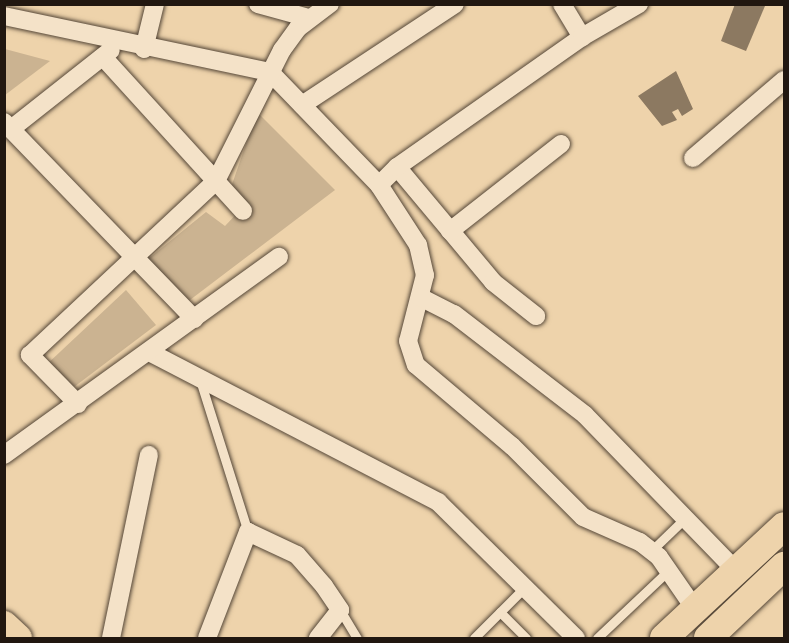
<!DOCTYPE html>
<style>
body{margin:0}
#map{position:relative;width:789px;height:643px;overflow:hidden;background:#eed3ab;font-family:"IM FELL DW Pica",serif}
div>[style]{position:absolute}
.green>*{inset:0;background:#cbb391}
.building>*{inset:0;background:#8c7961}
.roads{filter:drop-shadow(0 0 2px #544637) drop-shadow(0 0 2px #544637)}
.lane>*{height:9px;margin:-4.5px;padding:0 4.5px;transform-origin:4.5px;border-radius:4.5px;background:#f4e2c8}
.street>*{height:18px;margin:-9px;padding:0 9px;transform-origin:9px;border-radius:9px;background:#f4e2c8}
.primary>*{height:28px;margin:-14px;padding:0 14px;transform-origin:14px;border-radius:14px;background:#eed3ab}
span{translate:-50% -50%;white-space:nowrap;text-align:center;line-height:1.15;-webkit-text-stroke:5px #f4e2c8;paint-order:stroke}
.frame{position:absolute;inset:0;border:6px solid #211710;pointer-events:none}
</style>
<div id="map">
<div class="green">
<i style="clip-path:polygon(5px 49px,50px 61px,5px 95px)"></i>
<i style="clip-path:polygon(257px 112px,335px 190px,182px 306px,142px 264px,206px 212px,225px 226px,243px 207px,228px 196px)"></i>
<i style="clip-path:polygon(126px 290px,156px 325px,70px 390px,45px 366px)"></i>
</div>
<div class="building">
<i style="clip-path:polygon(735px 4px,765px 6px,746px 51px,721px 41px)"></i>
<i style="clip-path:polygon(676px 71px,693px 109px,682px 116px,678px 109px,672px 112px,677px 120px,662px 126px,638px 96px)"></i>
</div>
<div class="roads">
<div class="lane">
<i style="left:200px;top:380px;width:159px;rotate:72.5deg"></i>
<i style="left:651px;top:551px;width:47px;rotate:-44.1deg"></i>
<i style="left:340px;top:610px;width:33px;rotate:59deg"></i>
<i style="left:500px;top:612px;width:37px;rotate:45deg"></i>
<i style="left:474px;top:638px;width:71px;rotate:-45deg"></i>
<i style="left:597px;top:638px;width:99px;rotate:-43.4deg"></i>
</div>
<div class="street">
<i style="left:258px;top:4px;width:53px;rotate:15.4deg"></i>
<i style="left:562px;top:4px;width:39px;rotate:59deg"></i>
<i style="left:4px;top:16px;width:272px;rotate:11.9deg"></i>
<i style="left:270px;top:72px;width:157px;rotate:46deg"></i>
<i style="left:379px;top:185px;width:72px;rotate:57deg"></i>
<i style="left:418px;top:245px;width:31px;rotate:77deg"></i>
<i style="left:425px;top:275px;width:68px;rotate:104.4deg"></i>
<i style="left:408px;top:341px;width:25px;rotate:72deg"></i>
<i style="left:416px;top:365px;width:126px;rotate:40.2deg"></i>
<i style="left:512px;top:446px;width:100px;rotate:45deg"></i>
<i style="left:583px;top:517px;width:62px;rotate:23.7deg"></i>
<i style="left:640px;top:542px;width:24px;rotate:38deg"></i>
<i style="left:659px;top:557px;width:63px;rotate:55.3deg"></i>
<i style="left:144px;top:49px;width:46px;rotate:-76.3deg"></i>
<i style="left:103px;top:57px;width:208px;rotate:47.7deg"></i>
<i style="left:302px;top:105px;width:183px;rotate:-33.4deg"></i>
<i style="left:4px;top:122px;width:274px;rotate:46deg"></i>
<i style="left:11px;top:129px;width:127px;rotate:-38.3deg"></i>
<i style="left:693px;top:158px;width:120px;rotate:-40.6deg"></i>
<i style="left:397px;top:167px;width:150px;rotate:50.1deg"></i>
<i style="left:493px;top:282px;width:55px;rotate:38.3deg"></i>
<i style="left:379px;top:185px;width:25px;rotate:-45deg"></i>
<i style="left:397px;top:167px;width:226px;rotate:-35.1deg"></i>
<i style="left:582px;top:37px;width:66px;rotate:-30.1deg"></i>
<i style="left:450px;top:231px;width:141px;rotate:-38.1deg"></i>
<i style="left:420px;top:297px;width:38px;rotate:27deg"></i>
<i style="left:454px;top:314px;width:165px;rotate:37.6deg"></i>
<i style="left:585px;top:415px;width:217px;rotate:45.9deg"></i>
<i style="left:149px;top:352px;width:326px;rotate:27.4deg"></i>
<i style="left:438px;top:502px;width:194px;rotate:44.6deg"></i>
<i style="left:78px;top:404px;width:69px;rotate:-134.4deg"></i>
<i style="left:30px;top:355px;width:255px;rotate:-43.1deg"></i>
<i style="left:216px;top:181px;width:147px;rotate:-63.3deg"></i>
<i style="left:282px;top:50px;width:27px;rotate:-54deg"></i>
<i style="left:298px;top:28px;width:40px;rotate:-37deg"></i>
<i style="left:4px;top:455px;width:339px;rotate:-35.8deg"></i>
<i style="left:111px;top:638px;width:187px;rotate:-78.3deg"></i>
<i style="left:207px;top:638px;width:114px;rotate:-68.9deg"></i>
<i style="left:248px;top:532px;width:54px;rotate:25.1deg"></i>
<i style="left:297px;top:555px;width:41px;rotate:48.9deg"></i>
<i style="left:324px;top:586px;width:29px;rotate:56deg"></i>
<i style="left:340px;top:610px;width:36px;rotate:128deg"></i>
</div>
<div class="primary">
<i style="left:4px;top:625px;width:19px;rotate:43deg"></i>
<i style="left:664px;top:638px;width:164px;rotate:-43deg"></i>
<i style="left:708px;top:638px;width:105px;rotate:-43.5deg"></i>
</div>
</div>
<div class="frame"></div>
</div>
